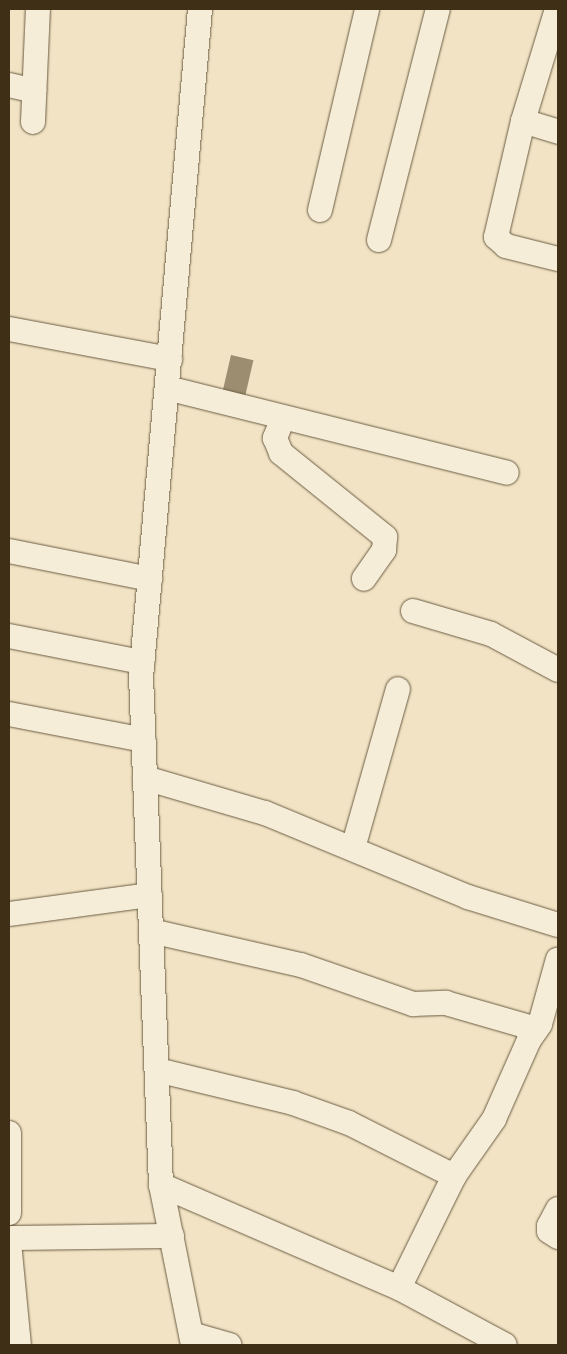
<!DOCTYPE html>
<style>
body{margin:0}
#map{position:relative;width:567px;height:1354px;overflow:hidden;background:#f1e3c4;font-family:Vollkorn,serif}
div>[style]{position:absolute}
.building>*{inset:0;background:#9c8d71;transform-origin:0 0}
.roads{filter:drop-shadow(0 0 1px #6c5c42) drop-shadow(0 0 1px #6c5c42)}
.minor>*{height:24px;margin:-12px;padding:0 12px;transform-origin:12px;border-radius:12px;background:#f6edd9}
span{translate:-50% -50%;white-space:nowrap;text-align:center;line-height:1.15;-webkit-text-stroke:4px #f6edd9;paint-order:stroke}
.frame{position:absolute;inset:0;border:10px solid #402f17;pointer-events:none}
</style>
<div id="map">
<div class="building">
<i style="left:231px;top:355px;width:23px;height:40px;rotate:13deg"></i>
</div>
<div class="roads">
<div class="minor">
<i style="left:557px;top:9px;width:117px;rotate:106.9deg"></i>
<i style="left:523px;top:121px;width:119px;rotate:103.1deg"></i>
<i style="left:496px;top:237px;width:13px;rotate:42deg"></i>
<i style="left:506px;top:246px;width:54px;rotate:14deg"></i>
<i style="left:9px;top:85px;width:26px;rotate:13deg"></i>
<i style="left:523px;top:121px;width:37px;rotate:17deg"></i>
<i style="left:33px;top:122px;width:113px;rotate:-87.5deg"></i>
<i style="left:320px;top:210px;width:206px;rotate:-76.8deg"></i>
<i style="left:379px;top:240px;width:238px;rotate:-75.7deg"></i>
<i style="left:9px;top:329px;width:164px;rotate:10.6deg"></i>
<i style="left:167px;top:388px;width:350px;rotate:14deg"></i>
<i style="left:283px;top:418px;width:22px;rotate:112deg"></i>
<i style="left:275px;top:438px;width:16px;rotate:68deg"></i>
<i style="left:281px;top:453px;width:134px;rotate:38.9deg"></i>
<i style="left:385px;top:537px;width:13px;rotate:94deg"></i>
<i style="left:384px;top:550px;width:35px;rotate:125deg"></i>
<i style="left:9px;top:551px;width:144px;rotate:11.2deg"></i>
<i style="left:413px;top:611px;width:81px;rotate:16.4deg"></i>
<i style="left:491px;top:634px;width:76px;rotate:28.2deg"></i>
<i style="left:9px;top:636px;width:136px;rotate:11.1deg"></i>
<i style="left:9px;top:714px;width:137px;rotate:10.9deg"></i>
<i style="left:145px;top:778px;width:125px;rotate:16.3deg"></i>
<i style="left:265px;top:813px;width:220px;rotate:22.5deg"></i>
<i style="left:468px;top:897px;width:94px;rotate:17.3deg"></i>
<i style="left:353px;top:848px;width:165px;rotate:-74.2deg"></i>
<i style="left:9px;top:914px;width:142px;rotate:-7.7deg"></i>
<i style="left:151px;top:931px;width:154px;rotate:12.8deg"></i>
<i style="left:301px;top:965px;width:119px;rotate:19.2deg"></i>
<i style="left:413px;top:1004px;width:33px;rotate:-2deg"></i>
<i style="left:446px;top:1003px;width:94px;rotate:16.1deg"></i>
<i style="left:157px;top:1070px;width:140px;rotate:13.6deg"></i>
<i style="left:293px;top:1103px;width:59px;rotate:19.7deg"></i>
<i style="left:349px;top:1123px;width:118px;rotate:26.8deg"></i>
<i style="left:9px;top:1133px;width:80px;rotate:90deg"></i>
<i style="left:161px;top:1185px;width:259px;rotate:23.4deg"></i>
<i style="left:399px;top:1288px;width:120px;rotate:28.3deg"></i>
<i style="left:558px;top:1209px;width:19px;rotate:118deg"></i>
<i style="left:549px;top:1226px;width:5px;rotate:90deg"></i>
<i style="left:549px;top:1231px;width:11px;rotate:34deg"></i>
<i style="left:9px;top:1238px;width:163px;rotate:-0.7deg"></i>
<i style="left:9px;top:1242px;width:103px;rotate:84.5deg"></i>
<i style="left:399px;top:1288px;width:125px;rotate:-63.8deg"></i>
<i style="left:454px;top:1176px;width:70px;rotate:-54.9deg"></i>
<i style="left:494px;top:1119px;width:86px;rotate:-66.1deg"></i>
<i style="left:529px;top:1040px;width:19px;rotate:-55deg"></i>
<i style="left:540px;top:1024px;width:67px;rotate:-74.5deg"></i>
<i style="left:191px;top:1334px;width:40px;rotate:16deg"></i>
<i style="left:193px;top:1345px;width:163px;rotate:-101.3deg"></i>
<i style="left:161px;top:1185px;width:508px;rotate:-92.25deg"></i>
<i style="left:141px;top:677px;width:671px;rotate:-84.95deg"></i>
</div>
</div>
<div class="frame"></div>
</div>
